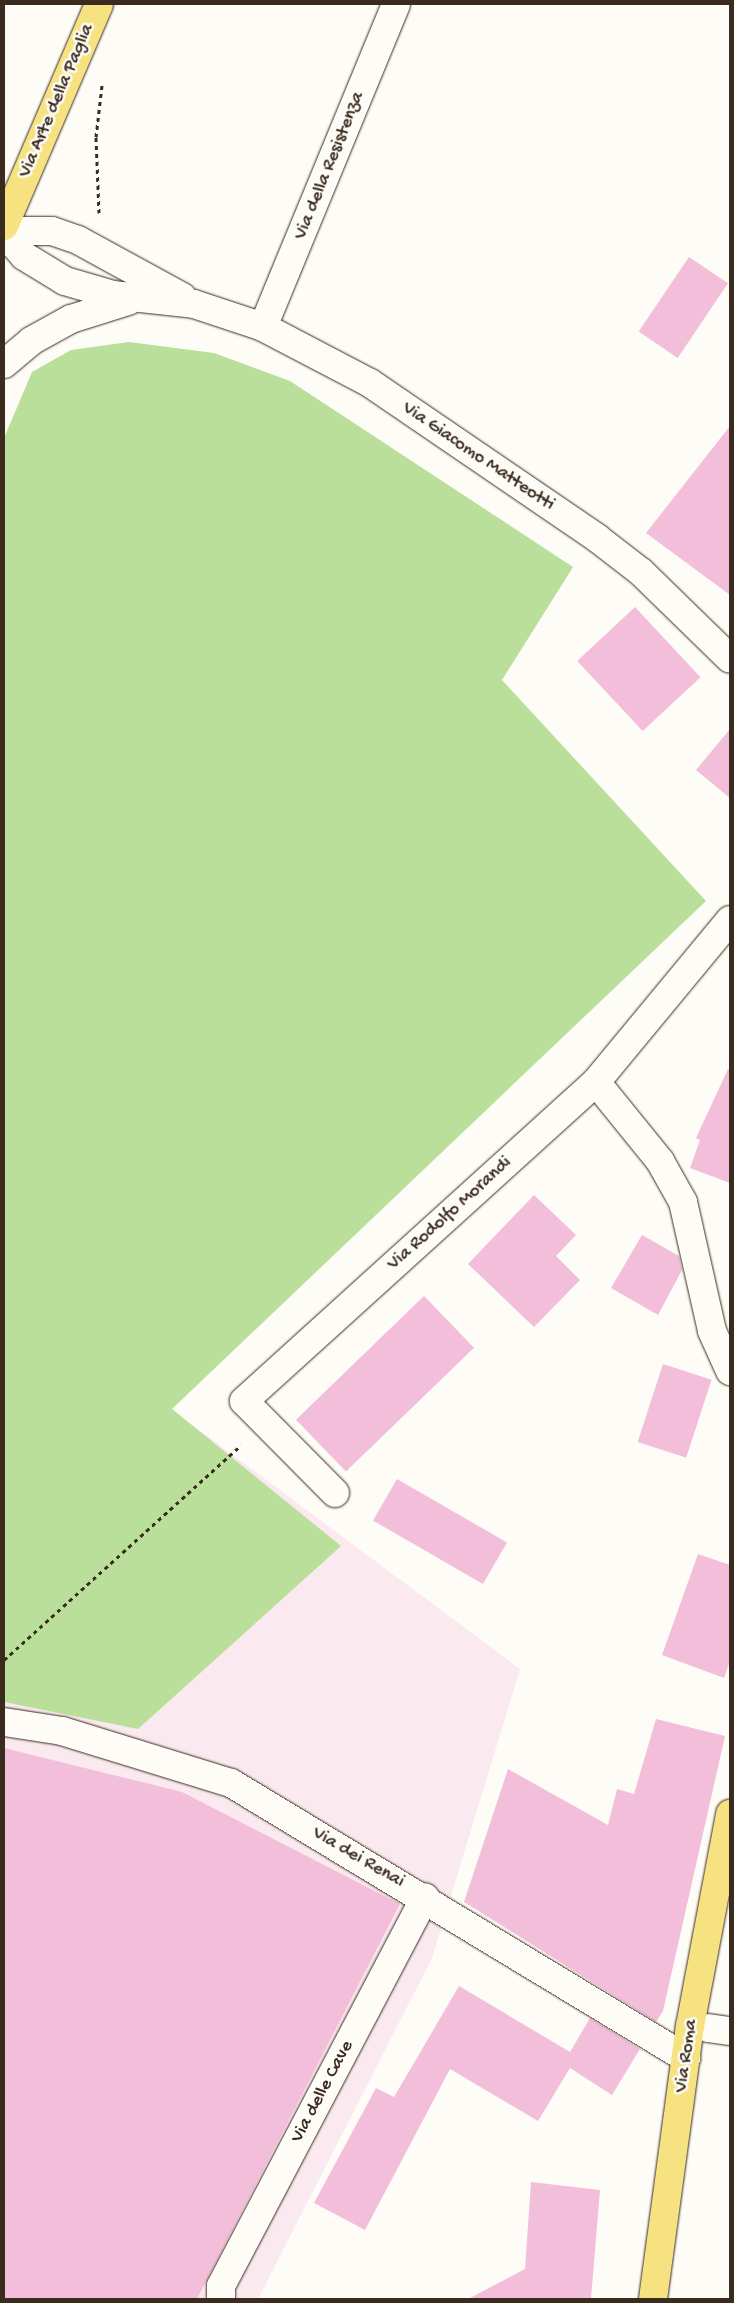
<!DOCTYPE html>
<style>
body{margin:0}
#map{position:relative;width:734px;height:2303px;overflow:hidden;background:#fdfcf7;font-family:"Gochi Hand",sans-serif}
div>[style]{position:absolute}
.built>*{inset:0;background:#fae9ee}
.green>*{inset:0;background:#badf9a}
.building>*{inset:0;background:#f3beda;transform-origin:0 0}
.path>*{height:3px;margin-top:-1.5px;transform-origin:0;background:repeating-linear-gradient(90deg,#3b2a1e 0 4px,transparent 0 8px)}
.roads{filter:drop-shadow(0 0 1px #3b2a1e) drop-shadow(0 0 1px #3b2a1e)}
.minor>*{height:28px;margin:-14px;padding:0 14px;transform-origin:14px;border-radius:14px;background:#fdfcf7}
.major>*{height:28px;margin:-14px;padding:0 14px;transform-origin:14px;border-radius:14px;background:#f6e281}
span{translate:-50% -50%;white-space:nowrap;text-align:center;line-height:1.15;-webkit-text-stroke:5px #fdfcf7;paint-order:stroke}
.street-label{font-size:19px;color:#3b2a1e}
.frame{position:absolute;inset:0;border:5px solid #3b2a1e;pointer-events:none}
</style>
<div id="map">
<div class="built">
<i style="clip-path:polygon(171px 1409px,520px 1669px,432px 1958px,258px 2299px,4px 2299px,4px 1595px)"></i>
</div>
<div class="green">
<i style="clip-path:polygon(129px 342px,214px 353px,290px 381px,573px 567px,502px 680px,706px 901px,172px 1409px,341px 1546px,138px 1729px,4px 1702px,4px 438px,32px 372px,71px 350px)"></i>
</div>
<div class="building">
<i style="left:689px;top:257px;width:47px;height:90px;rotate:34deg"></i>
<i style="clip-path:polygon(730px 426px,730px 595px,646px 533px)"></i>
<i style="left:635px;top:607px;width:96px;height:79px;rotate:47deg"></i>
<i style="clip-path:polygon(730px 729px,730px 798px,696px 770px)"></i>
<i style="clip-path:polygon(728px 1069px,730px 1069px,730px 1183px,690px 1168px,700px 1140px,696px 1138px)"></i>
<i style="clip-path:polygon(534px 1195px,576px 1235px,556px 1256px,580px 1280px,534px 1327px,468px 1264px)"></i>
<i style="clip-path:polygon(642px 1235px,679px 1256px,682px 1270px,658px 1315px,611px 1288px)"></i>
<i style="left:424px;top:1296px;width:72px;height:178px;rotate:46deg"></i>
<i style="left:663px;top:1364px;width:51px;height:82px;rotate:18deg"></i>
<i style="left:397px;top:1479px;width:127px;height:48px;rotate:30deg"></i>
<i style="clip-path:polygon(698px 1554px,730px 1565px,730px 1661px,724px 1678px,662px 1655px)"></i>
<i style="clip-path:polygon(656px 1719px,725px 1736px,663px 2011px,656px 2022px,464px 1902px,508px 1769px,608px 1825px,617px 1789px,634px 1794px)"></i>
<i style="clip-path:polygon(4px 1748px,182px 1792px,400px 1904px,197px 2299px,4px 2299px)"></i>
<i style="clip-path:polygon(459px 1986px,570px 2052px,590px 2018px,640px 2049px,612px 2095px,570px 2068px,538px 2121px,450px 2069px,365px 2230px,314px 2203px,376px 2088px,394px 2097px)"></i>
<i style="clip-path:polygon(531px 2182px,600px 2190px,591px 2299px,468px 2299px,525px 2269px)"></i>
</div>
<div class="path">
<i style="left:99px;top:213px;width:76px;rotate:-92.3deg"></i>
<i style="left:96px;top:137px;width:52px;rotate:-83.4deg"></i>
<i style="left:4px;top:1660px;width:320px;rotate:-42.2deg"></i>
</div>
<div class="roads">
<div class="minor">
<i style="left:4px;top:231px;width:48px"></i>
<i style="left:52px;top:231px;width:28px;rotate:19deg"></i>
<i style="left:78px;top:240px;width:119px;rotate:28.7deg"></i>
<i style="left:4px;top:233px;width:30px;rotate:49deg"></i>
<i style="left:24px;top:256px;width:48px;rotate:31.4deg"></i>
<i style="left:65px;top:281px;width:50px;rotate:16.3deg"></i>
<i style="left:113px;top:295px;width:81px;rotate:6.3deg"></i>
<i style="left:194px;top:304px;width:73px;rotate:18.4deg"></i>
<i style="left:263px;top:327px;width:121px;rotate:27.6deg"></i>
<i style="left:370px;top:383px;width:275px;rotate:34.3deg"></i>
<i style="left:597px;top:538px;width:56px;rotate:37.7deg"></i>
<i style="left:641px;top:572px;width:124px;rotate:44.3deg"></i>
<i style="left:263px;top:327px;width:349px;rotate:-67.6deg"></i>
<i style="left:4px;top:364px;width:35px;rotate:-40deg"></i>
<i style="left:31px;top:341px;width:46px;rotate:-28.8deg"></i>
<i style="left:71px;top:319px;width:60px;rotate:-17.5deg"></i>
<i style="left:596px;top:1082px;width:102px;rotate:51deg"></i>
<i style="left:660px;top:1161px;width:47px;rotate:60.7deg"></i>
<i style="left:683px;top:1202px;width:132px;rotate:77.3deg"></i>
<i style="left:712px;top:1331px;width:44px;rotate:65.8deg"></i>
<i style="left:335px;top:1493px;width:129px;rotate:-134.7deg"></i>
<i style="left:244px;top:1401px;width:475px;rotate:-42.2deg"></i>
<i style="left:596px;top:1082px;width:210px;rotate:-50.4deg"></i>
<i style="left:4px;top:1722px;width:59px;rotate:8.8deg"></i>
<i style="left:62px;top:1731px;width:177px;rotate:17.1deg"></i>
<i style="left:231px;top:1783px;width:532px;rotate:31.15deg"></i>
<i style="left:708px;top:2028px;width:22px;rotate:8deg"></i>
<i style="left:221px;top:2299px;width:13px;rotate:-90deg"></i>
<i style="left:221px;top:2286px;width:439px;rotate:-62.3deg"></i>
</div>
<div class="major">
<i style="left:4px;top:226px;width:241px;rotate:-66.8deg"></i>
<i style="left:653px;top:2299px;width:275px;rotate:-82.3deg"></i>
<i style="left:690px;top:2026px;width:216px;rotate:-79.3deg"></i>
</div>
</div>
<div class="street-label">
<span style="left:57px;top:101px;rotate:-67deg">Via Arte della Paglia</span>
<span style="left:330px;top:166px;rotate:-68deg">Via della Resistenza</span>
<span style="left:478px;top:457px;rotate:34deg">Via Giacomo Matteotti</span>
<span style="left:450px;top:1214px;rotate:-42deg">Via Rodolfo Morandi</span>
<span style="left:358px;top:1858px;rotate:30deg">Via dei Renai</span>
<span style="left:687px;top:2056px;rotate:-82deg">Via Roma</span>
<span style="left:323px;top:2092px;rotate:-62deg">Via delle Cave</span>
</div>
<div class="frame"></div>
</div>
